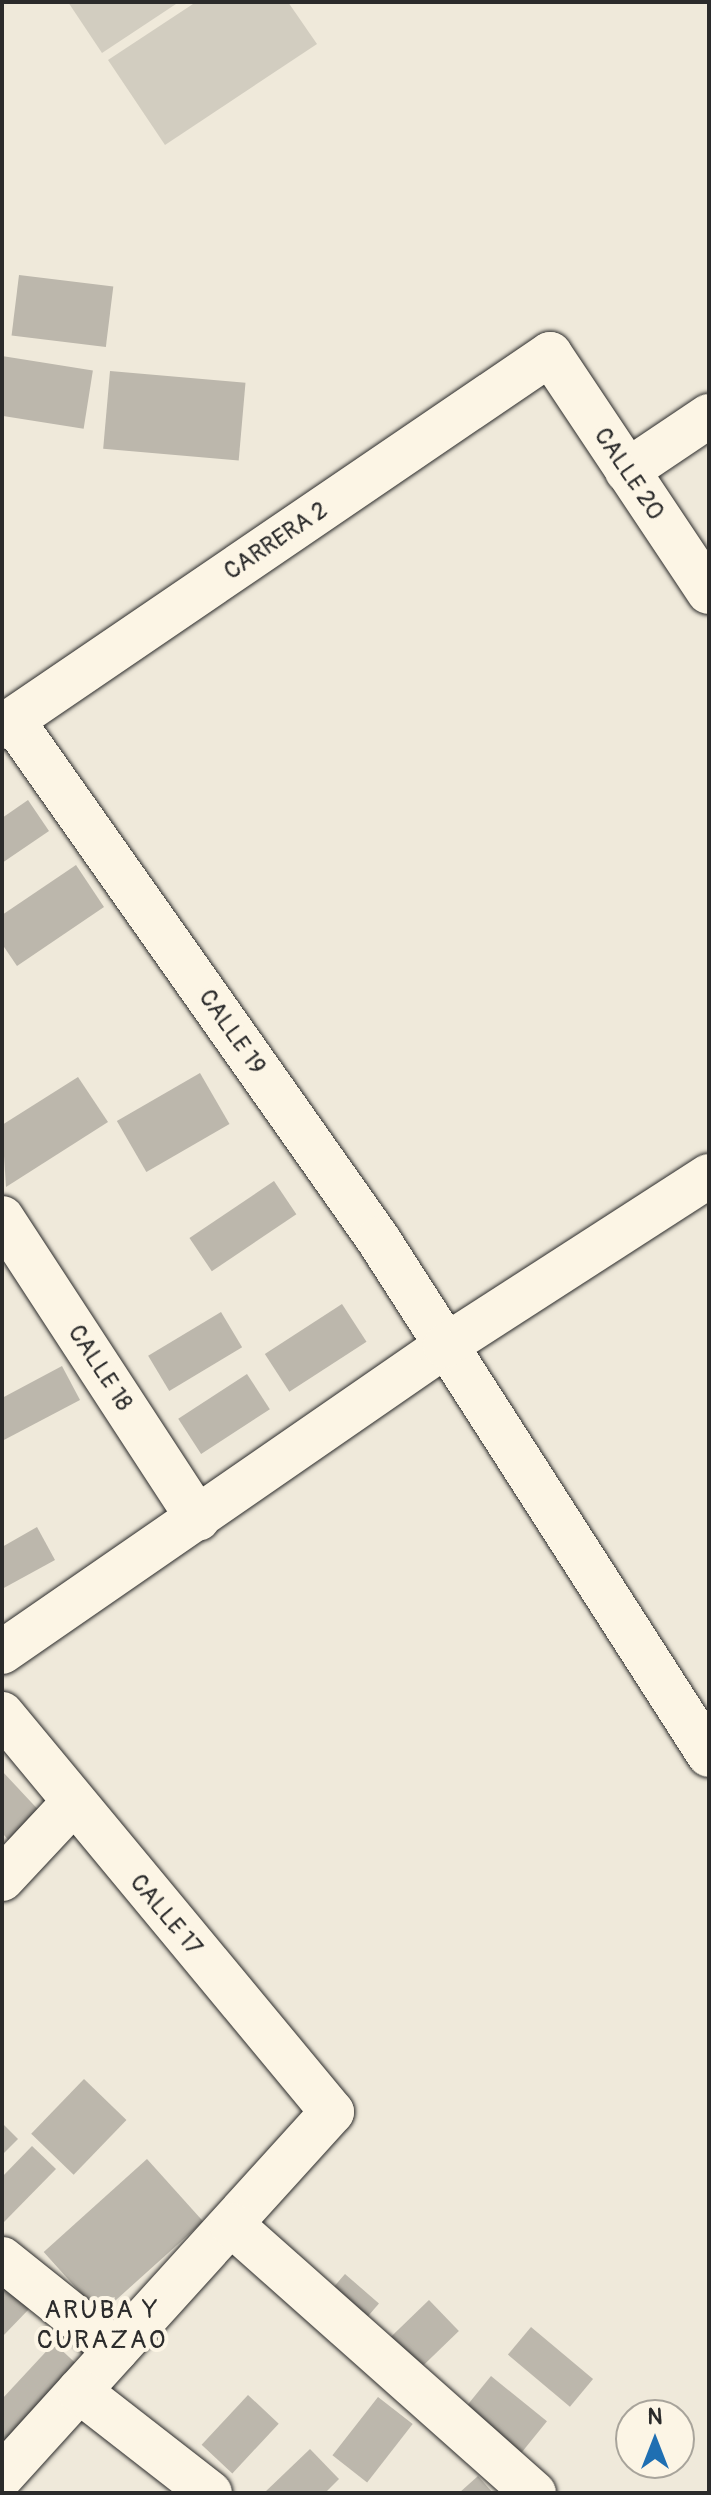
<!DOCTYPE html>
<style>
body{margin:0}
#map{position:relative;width:711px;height:2495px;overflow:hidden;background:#efe9da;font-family:Pangolin,sans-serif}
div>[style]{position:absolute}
.green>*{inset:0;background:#d2cdc0}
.building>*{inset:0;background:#bcb7ac;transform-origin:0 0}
.roads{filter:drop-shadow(0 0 2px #2b2b2b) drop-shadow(0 0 2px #2b2b2b)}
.minor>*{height:44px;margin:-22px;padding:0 22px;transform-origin:22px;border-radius:22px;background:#fcf5e5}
span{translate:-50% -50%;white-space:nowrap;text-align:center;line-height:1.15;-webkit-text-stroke:8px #fcf5e5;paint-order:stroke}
.street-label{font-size:24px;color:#2b2b2b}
.neighbourhood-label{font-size:26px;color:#2b2b2b;letter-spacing:2px}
.frame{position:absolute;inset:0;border:4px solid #2b2b2b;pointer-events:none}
.north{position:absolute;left:615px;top:2399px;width:80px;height:80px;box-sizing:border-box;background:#fcf5e5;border:2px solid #a8a49b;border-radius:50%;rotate:0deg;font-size:22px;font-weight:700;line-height:32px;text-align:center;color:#2b2b2b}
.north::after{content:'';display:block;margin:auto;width:28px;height:36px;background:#1f6fb2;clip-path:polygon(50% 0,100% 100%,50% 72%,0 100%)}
</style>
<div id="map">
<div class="green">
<i style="clip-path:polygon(68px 2px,179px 2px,102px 53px)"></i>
<i style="clip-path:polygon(196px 2px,288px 2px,317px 44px,165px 145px,108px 60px)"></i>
</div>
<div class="building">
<i style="left:19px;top:275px;width:95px;height:61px;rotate:7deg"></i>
<i style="left:2px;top:356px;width:92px;height:59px;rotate:9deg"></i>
<i style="left:110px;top:371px;width:136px;height:78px;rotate:5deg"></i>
<i style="clip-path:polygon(28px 800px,49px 831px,2px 863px,2px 818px)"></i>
<i style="clip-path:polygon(76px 865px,104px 907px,17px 966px,2px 944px,2px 915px)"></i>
<i style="left:200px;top:1073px;width:59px;height:96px;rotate:60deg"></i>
<i style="clip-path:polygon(78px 1077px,108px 1122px,6px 1187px,2px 1125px)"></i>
<i style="left:274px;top:1181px;width:40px;height:102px;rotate:56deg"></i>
<i style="left:342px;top:1304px;width:45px;height:92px;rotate:57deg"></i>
<i style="left:221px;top:1312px;width:41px;height:85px;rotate:59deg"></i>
<i style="clip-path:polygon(62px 1366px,80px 1400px,2px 1441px,2px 1398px)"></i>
<i style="left:247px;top:1374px;width:42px;height:82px;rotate:57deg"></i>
<i style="clip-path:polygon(37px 1527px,55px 1560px,2px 1589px,2px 1547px)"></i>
<i style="clip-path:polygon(2px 1771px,46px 1818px,15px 1847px,2px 1833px)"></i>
<i style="left:84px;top:2079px;width:59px;height:76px;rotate:44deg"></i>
<i style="clip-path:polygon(2px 2123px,18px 2139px,2px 2155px)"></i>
<i style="clip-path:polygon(32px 2146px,56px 2169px,4px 2222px,2px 2177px)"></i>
<i style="left:147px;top:2159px;width:84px;height:139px;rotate:48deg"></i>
<i style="left:345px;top:2274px;width:45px;height:28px;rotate:41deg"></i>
<i style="clip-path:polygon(2px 2282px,30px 2308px,2px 2337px)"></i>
<i style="left:429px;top:2300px;width:43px;height:64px;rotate:46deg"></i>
<i style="left:531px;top:2327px;width:81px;height:36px;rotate:40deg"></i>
<i style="clip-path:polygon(54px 2343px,84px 2371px,2px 2461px,2px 2399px)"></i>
<i style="left:491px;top:2376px;width:72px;height:48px;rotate:39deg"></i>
<i style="left:248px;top:2395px;width:42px;height:68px;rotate:43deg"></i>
<i style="left:378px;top:2397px;width:44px;height:74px;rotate:38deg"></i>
<i style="clip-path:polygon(310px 2449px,339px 2479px,325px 2493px,264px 2493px)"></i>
<i style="clip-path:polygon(478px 2476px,493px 2493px,459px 2493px)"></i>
</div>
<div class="roads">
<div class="minor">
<i style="left:627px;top:471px;width:99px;rotate:-33.9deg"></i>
<i style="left:13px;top:721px;width:634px;rotate:54.83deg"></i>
<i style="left:378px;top:1239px;width:613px;rotate:57.32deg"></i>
<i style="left:2px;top:727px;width:663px;rotate:-34.24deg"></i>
<i style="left:550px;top:354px;width:286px;rotate:56.3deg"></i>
<i style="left:2px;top:1218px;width:359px;rotate:56.9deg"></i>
<i style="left:2px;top:1652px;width:538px;rotate:-34.63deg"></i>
<i style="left:445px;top:1346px;width:314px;rotate:-32.8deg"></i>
<i style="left:2px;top:1714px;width:517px;rotate:50.34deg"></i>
<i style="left:332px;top:2112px;width:491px;rotate:132.2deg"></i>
<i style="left:2px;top:1879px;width:105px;rotate:-46.9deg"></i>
<i style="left:232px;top:2225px;width:404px;rotate:41.6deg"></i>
<i style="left:2px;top:2259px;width:146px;rotate:38.6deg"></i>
<i style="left:79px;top:2391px;width:166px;rotate:37.9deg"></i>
</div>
</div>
<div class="street-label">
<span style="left:629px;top:474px;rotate:56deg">CALLE 20</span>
<span style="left:276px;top:541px;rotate:-34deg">CARRERA 2</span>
<span style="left:232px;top:1032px;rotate:55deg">CALLE 19</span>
<span style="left:100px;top:1368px;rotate:57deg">CALLE 18</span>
<span style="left:166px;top:1915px;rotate:50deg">CALLE 17</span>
</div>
<div class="neighbourhood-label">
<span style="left:102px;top:2326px">ARUBA Y<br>CURAZAO</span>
</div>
<div class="frame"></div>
<div class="north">N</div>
</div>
